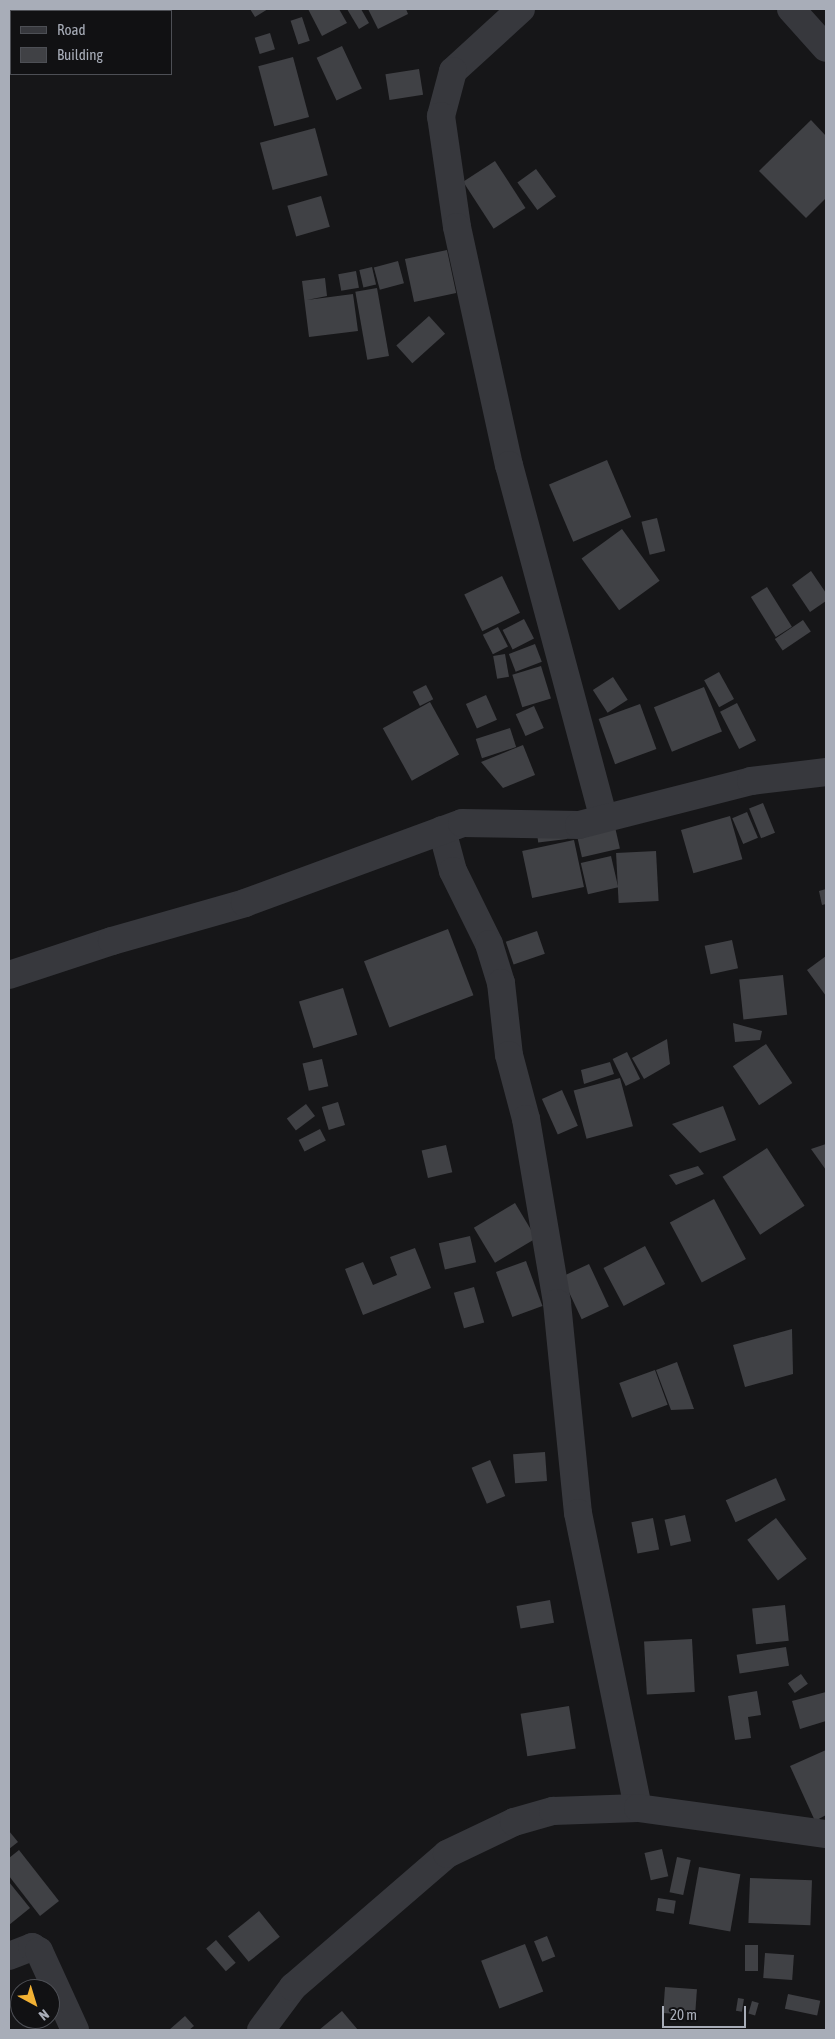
<!DOCTYPE html>
<style>
body{margin:0}
#map{position:relative;width:835px;height:2039px;overflow:hidden;background:#161618;font-family:"Asap Condensed",sans-serif}
div>[style]{position:absolute}
.building>*{inset:0;background:#404145;transform-origin:0 0}
.street>*{height:28px;margin:-14px;padding:0 14px;transform-origin:14px;border-radius:14px;background:#37383d}
span{translate:-50% -50%;white-space:nowrap;text-align:center;line-height:1.15;-webkit-text-stroke:4px #111113;paint-order:stroke}
.frame{position:absolute;inset:0;border:10px solid #a8adb8;pointer-events:none}
.legend{position:absolute;left:10px;top:10px;width:162px;height:65px;box-sizing:border-box;background:#111113;border:1px solid #4d4f55;margin:0;padding:6px 9px;list-style:none;font-size:15px;color:#a8adb8}
.legend li{display:flex;align-items:center;gap:10px;height:25px}
.legend b{width:25px;border:1px solid #4d4f55}
.north{position:absolute;left:10px;top:1979px;width:50px;height:50px;box-sizing:border-box;background:#111113;border:1px solid #4d4f55;border-radius:50%;rotate:141deg;font-size:14px;font-weight:700;line-height:20px;text-align:center;color:#a8adb8}
.north::after{content:'';display:block;margin:auto;width:18px;height:22px;background:#f2b134;clip-path:polygon(50% 0,100% 100%,50% 72%,0 100%)}
.scale{position:absolute;left:662px;top:2006px;width:84px;height:22px;box-sizing:border-box;border:2px solid #a8adb8;border-top:0;padding-left:6px;font-size:15px;line-height:18px;white-space:nowrap;color:#a8adb8;-webkit-text-stroke:4px #111113;paint-order:stroke}
</style>
<div id="map">
<div class="building">
<i style="clip-path:polygon(250px 9px,268px 9px,255px 17px)"></i>
<i style="clip-path:polygon(308px 9px,339px 9px,347px 23px,322px 36px)"></i>
<i style="clip-path:polygon(347px 9px,361px 9px,369px 23px,359px 29px)"></i>
<i style="clip-path:polygon(368px 9px,406px 9px,408px 14px,378px 29px)"></i>
<i style="left:302px;top:17px;width:25px;height:12px;rotate:72deg"></i>
<i style="left:270px;top:33px;width:17px;height:16px;rotate:73deg"></i>
<i style="left:342px;top:46px;width:47px;height:28px;rotate:65deg"></i>
<i style="left:293px;top:57px;width:62px;height:36px;rotate:75deg"></i>
<i style="left:419px;top:69px;width:26px;height:34px;rotate:81deg"></i>
<i style="clip-path:polygon(811px 120px,826px 136px,826px 198px,806px 218px,759px 171px)"></i>
<i style="left:315px;top:128px;width:49px;height:57px;rotate:75deg"></i>
<i style="left:495px;top:161px;width:56px;height:38px;rotate:57deg"></i>
<i style="left:536px;top:169px;width:34px;height:23px;rotate:54deg"></i>
<i style="left:321px;top:196px;width:32px;height:35px;rotate:74deg"></i>
<i style="left:447px;top:250px;width:44px;height:43px;rotate:78deg"></i>
<i style="left:398px;top:261px;width:23px;height:25px;rotate:75deg"></i>
<i style="left:372px;top:267px;width:18px;height:13px;rotate:77deg"></i>
<i style="left:356px;top:271px;width:17px;height:18px;rotate:80deg"></i>
<i style="clip-path:polygon(325px 278px,327px 296px,307px 300px,353px 294px,358px 331px,309px 337px,302px 281px)"></i>
<i style="left:377px;top:288px;width:69px;height:22px;rotate:80deg"></i>
<i style="left:429px;top:316px;width:24px;height:44px;rotate:48deg"></i>
<i style="left:607px;top:460px;width:62px;height:63px;rotate:67deg"></i>
<i style="left:657px;top:518px;width:34px;height:16px;rotate:76deg"></i>
<i style="left:622px;top:529px;width:64px;height:50px;rotate:54deg"></i>
<i style="clip-path:polygon(811px 571px,826px 593px,826px 601px,810px 612px,792px 585px)"></i>
<i style="left:502px;top:576px;width:41px;height:42px;rotate:64deg"></i>
<i style="left:767px;top:587px;width:47px;height:19px;rotate:58deg"></i>
<i style="left:524px;top:619px;width:22px;height:24px;rotate:63deg"></i>
<i style="left:803px;top:620px;width:14px;height:34px;rotate:56deg"></i>
<i style="left:498px;top:627px;width:22px;height:17px;rotate:63deg"></i>
<i style="left:535px;top:644px;width:19px;height:28px;rotate:69deg"></i>
<i style="left:505px;top:654px;width:23px;height:12px;rotate:80deg"></i>
<i style="left:541px;top:666px;width:34px;height:30px;rotate:73deg"></i>
<i style="left:719px;top:672px;width:31px;height:17px;rotate:61deg"></i>
<i style="left:613px;top:677px;width:27px;height:24px;rotate:57deg"></i>
<i style="left:426px;top:685px;width:16px;height:15px;rotate:63deg"></i>
<i style="left:704px;top:687px;width:48px;height:54px;rotate:68deg"></i>
<i style="left:486px;top:695px;width:27px;height:22px;rotate:66deg"></i>
<i style="left:430px;top:702px;width:60px;height:54px;rotate:61deg"></i>
<i style="left:737px;top:703px;width:42px;height:19px;rotate:63deg"></i>
<i style="left:640px;top:704px;width:48px;height:44px;rotate:70deg"></i>
<i style="left:534px;top:706px;width:24px;height:20px;rotate:66deg"></i>
<i style="left:510px;top:728px;width:20px;height:36px;rotate:72deg"></i>
<i style="clip-path:polygon(523px 745px,535px 775px,503px 788px,481px 762px)"></i>
<i style="left:763px;top:803px;width:32px;height:15px;rotate:68deg"></i>
<i style="left:747px;top:812px;width:28px;height:16px;rotate:67deg"></i>
<i style="left:730px;top:816px;width:45px;height:51px;rotate:74deg"></i>
<i style="left:615px;top:827px;width:22px;height:39px;rotate:77deg"></i>
<i style="left:566px;top:831px;width:8px;height:29px;rotate:83deg"></i>
<i style="left:574px;top:840px;width:48px;height:53px;rotate:78deg"></i>
<i style="left:656px;top:851px;width:50px;height:40px;rotate:87deg"></i>
<i style="left:611px;top:856px;width:32px;height:31px;rotate:77deg"></i>
<i style="clip-path:polygon(826px 889px,826px 904px,822px 905px,819px 891px)"></i>
<i style="left:448px;top:929px;width:71px;height:90px;rotate:69deg"></i>
<i style="left:537px;top:931px;width:24px;height:33px;rotate:71deg"></i>
<i style="left:732px;top:940px;width:29px;height:28px;rotate:78deg"></i>
<i style="clip-path:polygon(826px 956px,826px 996px,807px 970px)"></i>
<i style="left:783px;top:975px;width:40px;height:44px;rotate:84deg"></i>
<i style="left:343px;top:988px;width:49px;height:46px;rotate:73deg"></i>
<i style="clip-path:polygon(733px 1023px,762px 1031px,760px 1040px,735px 1042px)"></i>
<i style="clip-path:polygon(667px 1039px,670px 1064px,644px 1079px,632px 1058px)"></i>
<i style="left:766px;top:1044px;width:47px;height:40px;rotate:56deg"></i>
<i style="left:627px;top:1052px;width:30px;height:16px;rotate:64deg"></i>
<i style="left:322px;top:1059px;width:28px;height:20px;rotate:77deg"></i>
<i style="clip-path:polygon(610px 1062px,614px 1074px,584px 1084px,581px 1070px)"></i>
<i style="left:620px;top:1078px;width:50px;height:48px;rotate:75deg"></i>
<i style="left:562px;top:1090px;width:39px;height:22px;rotate:66deg"></i>
<i style="left:338px;top:1102px;width:24px;height:17px;rotate:73deg"></i>
<i style="left:306px;top:1104px;width:15px;height:24px;rotate:53deg"></i>
<i style="clip-path:polygon(723px 1106px,736px 1140px,700px 1153px,672px 1124px)"></i>
<i style="left:320px;top:1129px;width:13px;height:24px;rotate:63deg"></i>
<i style="clip-path:polygon(826px 1144px,826px 1170px,811px 1149px)"></i>
<i style="left:446px;top:1145px;width:28px;height:25px;rotate:77deg"></i>
<i style="left:767px;top:1148px;width:69px;height:53px;rotate:57deg"></i>
<i style="clip-path:polygon(698px 1166px,704px 1174px,676px 1185px,669px 1175px)"></i>
<i style="left:714px;top:1199px;width:68px;height:50px;rotate:62deg"></i>
<i style="left:515px;top:1203px;width:41px;height:48px;rotate:59deg"></i>
<i style="left:470px;top:1236px;width:27px;height:32px;rotate:77deg"></i>
<i style="left:645px;top:1246px;width:43px;height:47px;rotate:62deg"></i>
<i style="clip-path:polygon(415px 1248px,431px 1288px,363px 1315px,345px 1269px,363px 1262px,373px 1285px,397px 1275px,390px 1257px)"></i>
<i style="left:526px;top:1261px;width:48px;height:32px;rotate:70deg"></i>
<i style="left:589px;top:1264px;width:47px;height:30px;rotate:65deg"></i>
<i style="left:474px;top:1287px;width:37px;height:21px;rotate:74deg"></i>
<i style="clip-path:polygon(792px 1329px,793px 1374px,745px 1387px,733px 1345px)"></i>
<i style="clip-path:polygon(677px 1362px,694px 1409px,671px 1410px,656px 1370px)"></i>
<i style="left:655px;top:1370px;width:37px;height:38px;rotate:70deg"></i>
<i style="left:545px;top:1452px;width:29px;height:32px;rotate:86deg"></i>
<i style="left:490px;top:1460px;width:39px;height:20px;rotate:67deg"></i>
<i style="left:776px;top:1478px;width:24px;height:55px;rotate:66deg"></i>
<i style="left:685px;top:1515px;width:27px;height:21px;rotate:77deg"></i>
<i style="left:653px;top:1518px;width:32px;height:22px;rotate:79deg"></i>
<i style="left:776px;top:1518px;width:51px;height:36px;rotate:53deg"></i>
<i style="left:550px;top:1600px;width:23px;height:34px;rotate:80deg"></i>
<i style="left:785px;top:1605px;width:36px;height:33px;rotate:84deg"></i>
<i style="left:692px;top:1639px;width:53px;height:48px;rotate:87deg"></i>
<i style="left:786px;top:1647px;width:19px;height:50px;rotate:81deg"></i>
<i style="left:801px;top:1674px;width:12px;height:16px;rotate:55deg"></i>
<i style="clip-path:polygon(757px 1691px,761px 1715px,748px 1717px,751px 1738px,735px 1740px,728px 1696px)"></i>
<i style="clip-path:polygon(826px 1692px,826px 1721px,800px 1729px,792px 1701px)"></i>
<i style="left:569px;top:1706px;width:43px;height:49px;rotate:81deg"></i>
<i style="clip-path:polygon(826px 1750px,826px 1815px,815px 1821px,790px 1766px)"></i>
<i style="clip-path:polygon(9px 1831px,18px 1842px,9px 1849px)"></i>
<i style="left:662px;top:1849px;width:28px;height:18px;rotate:77deg"></i>
<i style="clip-path:polygon(19px 1850px,59px 1901px,40px 1916px,9px 1876px,9px 1858px)"></i>
<i style="left:677px;top:1857px;width:14px;height:36px;rotate:12deg"></i>
<i style="left:699px;top:1867px;width:42px;height:58px;rotate:10deg"></i>
<i style="left:750px;top:1878px;width:62px;height:45px;rotate:2deg"></i>
<i style="clip-path:polygon(9px 1882px,30px 1908px,9px 1925px)"></i>
<i style="left:658px;top:1898px;width:18px;height:13px;rotate:9deg"></i>
<i style="left:259px;top:1911px;width:33px;height:40px;rotate:51deg"></i>
<i style="left:547px;top:1936px;width:22px;height:14px;rotate:68deg"></i>
<i style="left:216px;top:1940px;width:30px;height:13px;rotate:49deg"></i>
<i style="left:525px;top:1944px;width:51px;height:47px;rotate:69deg"></i>
<i style="left:745px;top:1945px;width:13px;height:26px"></i>
<i style="left:765px;top:1953px;width:29px;height:25px;rotate:4deg"></i>
<i style="left:665px;top:1987px;width:32px;height:26px;rotate:4deg"></i>
<i style="left:788px;top:1994px;width:33px;height:15px;rotate:12deg"></i>
<i style="left:738px;top:1998px;width:6px;height:13px;rotate:9deg"></i>
<i style="left:752px;top:2001px;width:7px;height:13px;rotate:16deg"></i>
<i style="clip-path:polygon(342px 2011px,358px 2030px,319px 2030px)"></i>
<i style="clip-path:polygon(185px 2016px,194px 2026px,189px 2030px,169px 2030px)"></i>
</div>
<div class="street">
<i style="left:521px;top:9px;width:92px;rotate:137.6deg"></i>
<i style="left:453px;top:71px;width:47px;rotate:104.9deg"></i>
<i style="left:441px;top:116px;width:112px;rotate:81.8deg"></i>
<i style="left:457px;top:227px;width:244px;rotate:77.7deg"></i>
<i style="left:509px;top:465px;width:364px;rotate:75deg"></i>
<i style="left:791px;top:9px;width:52px;rotate:48.1deg"></i>
<i style="left:442px;top:830px;width:42px;rotate:75deg"></i>
<i style="left:453px;top:871px;width:81px;rotate:63.7deg"></i>
<i style="left:489px;top:944px;width:41px;rotate:72.9deg"></i>
<i style="left:501px;top:983px;width:72px;rotate:83.7deg"></i>
<i style="left:509px;top:1055px;width:66px;rotate:75.1deg"></i>
<i style="left:526px;top:1119px;width:187px;rotate:80.4deg"></i>
<i style="left:557px;top:1303px;width:211px;rotate:84.3deg"></i>
<i style="left:578px;top:1513px;width:301px;rotate:78.5deg"></i>
<i style="left:9px;top:975px;width:108px;rotate:-18.3deg"></i>
<i style="left:112px;top:941px;width:138px;rotate:-15.9deg"></i>
<i style="left:245px;top:903px;width:231px;rotate:-20.2deg"></i>
<i style="left:462px;top:823px;width:117px;rotate:1deg"></i>
<i style="left:579px;top:825px;width:178px;rotate:-14.3deg"></i>
<i style="left:751px;top:781px;width:76px;rotate:-6.8deg"></i>
<i style="left:9px;top:1956px;width:25px;rotate:-21deg"></i>
<i style="left:32px;top:1947px;width:8px;rotate:30deg"></i>
<i style="left:39px;top:1951px;width:87px;rotate:65.5deg"></i>
<i style="left:261px;top:2030px;width:54px;rotate:-53.3deg"></i>
<i style="left:293px;top:1987px;width:203px;rotate:-40.8deg"></i>
<i style="left:447px;top:1854px;width:74px;rotate:-25.5deg"></i>
<i style="left:514px;top:1822px;width:41px;rotate:-15.8deg"></i>
<i style="left:553px;top:1811px;width:85px;rotate:-2deg"></i>
<i style="left:638px;top:1808px;width:190px;rotate:7.9deg"></i>
</div>
<div class="frame"></div>
<ul class="legend">
<li><b style="height:6px;background:#37383d"></b>Road</li>
<li><b style="height:14px;background:#404145"></b>Building</li>
</ul>
<div class="north">N</div>
<div class="scale">20 m</div>
</div>
